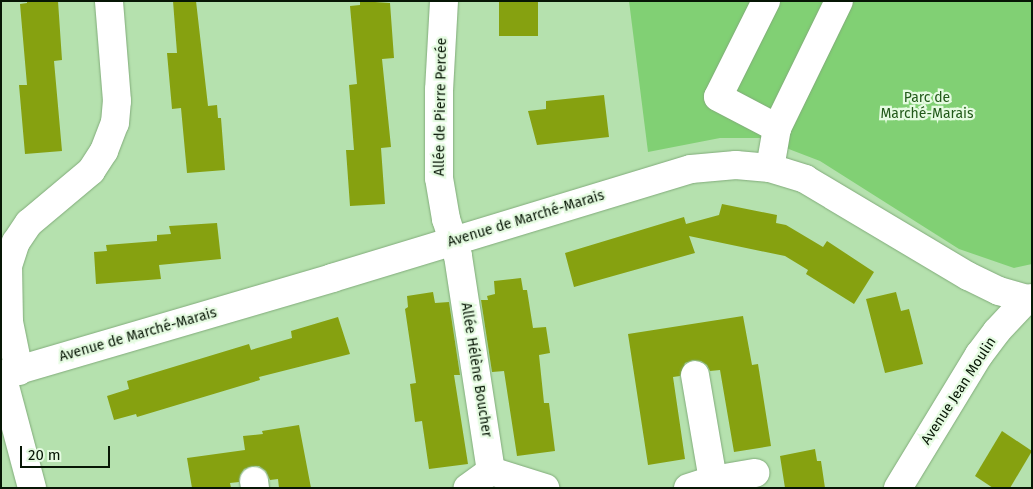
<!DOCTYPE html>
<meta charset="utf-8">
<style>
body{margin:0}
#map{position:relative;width:1033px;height:489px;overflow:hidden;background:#b5e1ae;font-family:"Fira Sans",sans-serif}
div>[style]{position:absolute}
.green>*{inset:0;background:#81d074}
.building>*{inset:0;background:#86a110;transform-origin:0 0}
.roads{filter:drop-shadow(0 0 1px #81ab7a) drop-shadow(0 0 1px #81ab7a)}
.minor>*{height:28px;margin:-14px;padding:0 14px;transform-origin:14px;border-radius:14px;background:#fff}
span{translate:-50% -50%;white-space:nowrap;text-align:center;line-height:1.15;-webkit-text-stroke:4.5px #e5fbe1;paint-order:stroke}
.park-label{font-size:14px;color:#225919}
.street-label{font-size:14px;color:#071605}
.frame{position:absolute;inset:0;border:2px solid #071605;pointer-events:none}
.scale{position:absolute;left:20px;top:446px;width:90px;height:22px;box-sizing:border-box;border:2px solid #071605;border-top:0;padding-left:6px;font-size:15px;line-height:18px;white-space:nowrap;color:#071605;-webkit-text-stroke:4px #e5fbe1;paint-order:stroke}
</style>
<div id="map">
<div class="green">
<i style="clip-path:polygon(629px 1px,1032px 1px,1032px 264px,1014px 268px,959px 249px,820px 161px,760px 138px,720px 138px,648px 152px)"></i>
</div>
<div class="building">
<i style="clip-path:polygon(27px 1px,58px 1px,62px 60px,54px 61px,62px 151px,25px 154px,19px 85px,27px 85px,20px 4px,27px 3px)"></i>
<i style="clip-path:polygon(173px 1px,196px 1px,208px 106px,217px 105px,218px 118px,221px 118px,225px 170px,187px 173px,181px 108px,172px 109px,167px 53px,177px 53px)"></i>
<i style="clip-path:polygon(360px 1px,390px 3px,394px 58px,382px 59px,391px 147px,381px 148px,385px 204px,350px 206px,346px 150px,354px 150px,349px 85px,357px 84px,350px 6px,360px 5px)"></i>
<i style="left:499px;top:1px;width:39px;height:35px"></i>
<i style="clip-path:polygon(604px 95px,609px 137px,537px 145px,528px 111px,546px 109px,546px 101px)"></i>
<i style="clip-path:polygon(722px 204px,777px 215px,776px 223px,786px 225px,823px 247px,827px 241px,874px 272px,854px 304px,806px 274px,808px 270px,785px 256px,689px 236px,695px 253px,574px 287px,565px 253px,684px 217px,686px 224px,719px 215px)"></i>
<i style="clip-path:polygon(217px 223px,221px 259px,159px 265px,161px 279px,96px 284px,94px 252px,107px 251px,106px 245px,157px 241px,157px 235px,171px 234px,169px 226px)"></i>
<i style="clip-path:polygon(521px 278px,523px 290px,527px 290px,533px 328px,546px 327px,550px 353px,539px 355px,544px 403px,549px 403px,555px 451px,517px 456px,504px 371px,492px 372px,481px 300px,488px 300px,487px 296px,495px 294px,494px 281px)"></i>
<i style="clip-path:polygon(433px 292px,435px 303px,449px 302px,460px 375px,454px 375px,468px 464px,429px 469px,422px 421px,415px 422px,410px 384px,416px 383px,405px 309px,408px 307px,407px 296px)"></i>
<i style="clip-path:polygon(896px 292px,901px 311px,909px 309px,923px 364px,885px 373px,866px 299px)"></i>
<i style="clip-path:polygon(743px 316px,752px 365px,758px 364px,771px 446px,734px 452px,720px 370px,710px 371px,707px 365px,701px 361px,693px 360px,685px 363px,680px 376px,673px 377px,685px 459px,648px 465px,628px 334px)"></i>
<i style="clip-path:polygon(338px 317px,350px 354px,259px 377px,260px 380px,137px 417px,136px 414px,114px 420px,107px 396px,129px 389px,127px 381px,249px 344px,251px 350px,292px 338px,291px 331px)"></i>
<i style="clip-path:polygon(299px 425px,311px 488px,279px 488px,278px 479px,270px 480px,266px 471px,259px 466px,252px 466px,244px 469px,240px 475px,239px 482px,230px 483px,231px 488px,192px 488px,187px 458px,245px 450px,243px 436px,263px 434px,262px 431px)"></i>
<i style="clip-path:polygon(1002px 431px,1032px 451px,1010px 488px,993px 488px,975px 476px)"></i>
<i style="clip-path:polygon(815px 449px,817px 461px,821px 461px,825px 488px,785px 488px,780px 456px)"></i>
</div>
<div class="roads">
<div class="minor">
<i style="left:444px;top:1px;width:89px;rotate:93.2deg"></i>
<i style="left:439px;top:90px;width:88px;rotate:90deg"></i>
<i style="left:439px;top:178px;width:42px;rotate:80.3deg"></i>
<i style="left:446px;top:219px;width:39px;rotate:72deg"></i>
<i style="left:458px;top:256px;width:218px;rotate:81.3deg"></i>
<i style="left:491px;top:471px;width:29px;rotate:144deg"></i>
<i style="left:766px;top:1px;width:107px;rotate:116.6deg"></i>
<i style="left:718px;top:97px;width:67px;rotate:27.7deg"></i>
<i style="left:770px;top:168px;width:41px;rotate:-80.1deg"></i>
<i style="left:777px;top:128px;width:141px;rotate:-64deg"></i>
<i style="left:19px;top:371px;width:50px;rotate:-101.5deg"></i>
<i style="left:9px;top:322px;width:56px;rotate:-91deg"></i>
<i style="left:8px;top:266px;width:25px;rotate:-72deg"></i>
<i style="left:16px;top:242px;width:23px;rotate:-56deg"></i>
<i style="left:29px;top:223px;width:81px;rotate:-40deg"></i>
<i style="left:91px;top:171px;width:24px;rotate:-57deg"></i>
<i style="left:104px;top:151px;width:30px;rotate:-69deg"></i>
<i style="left:115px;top:123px;width:22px;rotate:-85deg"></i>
<i style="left:117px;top:101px;width:100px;rotate:-94.6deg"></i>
<i style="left:1px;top:375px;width:345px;rotate:-16.3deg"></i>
<i style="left:332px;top:278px;width:375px;rotate:-16.9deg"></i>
<i style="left:691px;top:169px;width:45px;rotate:-5.1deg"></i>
<i style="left:736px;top:165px;width:34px;rotate:5deg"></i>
<i style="left:770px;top:168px;width:37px;rotate:17deg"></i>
<i style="left:805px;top:179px;width:190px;rotate:30.8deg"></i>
<i style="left:968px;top:276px;width:34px;rotate:26deg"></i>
<i style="left:999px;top:291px;width:29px;rotate:16deg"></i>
<i style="left:1027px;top:299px;width:5px;rotate:-11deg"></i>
<i style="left:2px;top:375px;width:117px;rotate:75.1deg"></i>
<i style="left:695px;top:375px;width:107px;rotate:80.3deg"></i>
<i style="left:491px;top:471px;width:57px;rotate:17.5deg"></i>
<i style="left:254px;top:481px;width:7px;rotate:82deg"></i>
<i style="left:688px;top:488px;width:26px;rotate:-18deg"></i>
<i style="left:713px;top:480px;width:43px;rotate:-9.5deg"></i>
<i style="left:898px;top:488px;width:156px;rotate:-58.7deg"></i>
<i style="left:979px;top:355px;width:30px;rotate:-53deg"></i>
<i style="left:997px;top:331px;width:44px;rotate:-46.8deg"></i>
</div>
</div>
<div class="park-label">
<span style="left:927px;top:106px">Parc de<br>Marché-Marais</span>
</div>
<div class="street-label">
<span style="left:441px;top:107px;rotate:-89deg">Allée de Pierre Percée</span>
<span style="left:526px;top:219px;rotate:-17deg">Avenue de Marché-Marais</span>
<span style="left:138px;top:335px;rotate:-16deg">Avenue de Marché-Marais</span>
<span style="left:476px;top:370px;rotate:81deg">Allée Hélène Boucher</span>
<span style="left:959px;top:391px;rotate:-57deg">Avenue Jean Moulin</span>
</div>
<div class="frame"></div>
<div class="scale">20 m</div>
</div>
